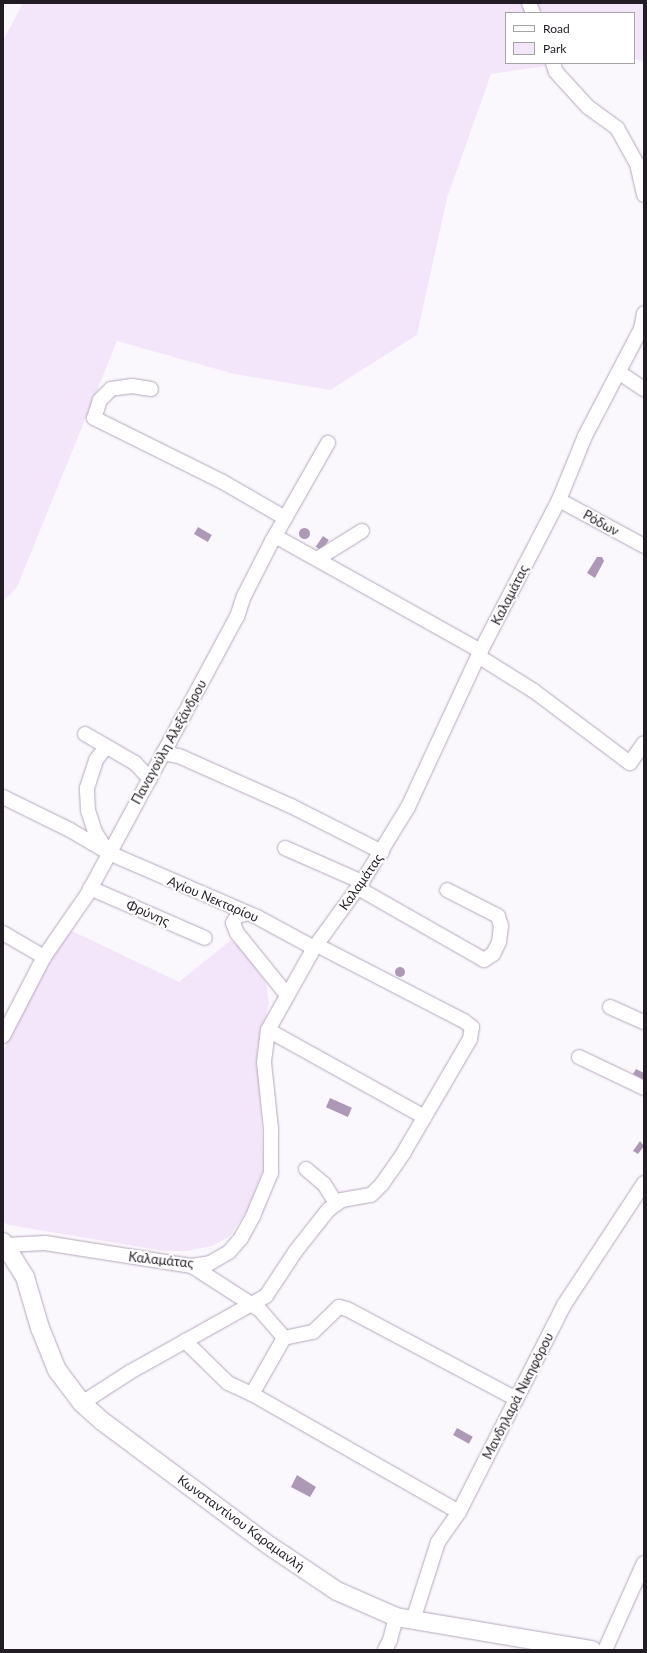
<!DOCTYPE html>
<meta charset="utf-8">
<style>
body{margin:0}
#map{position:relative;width:647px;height:1653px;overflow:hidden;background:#fbf8fd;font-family:Lato,sans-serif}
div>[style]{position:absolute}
.green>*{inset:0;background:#f3e5fa}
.water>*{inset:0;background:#ad98b7;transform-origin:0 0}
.round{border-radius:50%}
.roads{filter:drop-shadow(0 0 1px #b5a7bd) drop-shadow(0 0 1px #b5a7bd)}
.minor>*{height:14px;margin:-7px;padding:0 7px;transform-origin:7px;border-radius:7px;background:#fff}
.major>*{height:18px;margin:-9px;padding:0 9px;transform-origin:9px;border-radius:9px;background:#fff}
span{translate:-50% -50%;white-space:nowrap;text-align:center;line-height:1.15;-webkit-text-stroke:4px #fff;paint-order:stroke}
.street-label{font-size:13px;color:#221c24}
.frame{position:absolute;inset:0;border:4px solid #221c24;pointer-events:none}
.legend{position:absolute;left:505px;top:12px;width:130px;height:52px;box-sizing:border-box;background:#fff;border:1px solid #a7a4a7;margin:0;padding:5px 7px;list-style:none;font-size:12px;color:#221c24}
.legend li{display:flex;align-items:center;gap:8px;height:20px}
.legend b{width:20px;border:1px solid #a7a4a7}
</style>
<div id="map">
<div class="green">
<i style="clip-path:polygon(23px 3px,644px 3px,644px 63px,634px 58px,634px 13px,506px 13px,506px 63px,566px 63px,491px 74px,447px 198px,417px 335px,330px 390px,234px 374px,117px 341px,17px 587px,3px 601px,3px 36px,5px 37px)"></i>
<i style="clip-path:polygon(72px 931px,179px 982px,231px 940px,242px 949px,266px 983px,269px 1004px,257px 1048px,264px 1168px,247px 1210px,230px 1236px,212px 1246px,187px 1251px,164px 1251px,9px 1225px,3px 1222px,3px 1050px,64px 935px)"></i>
</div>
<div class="water">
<i style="left:198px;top:527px;width:16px;height:8px;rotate:30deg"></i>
<i class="round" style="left:298.5px;top:527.5px;width:11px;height:11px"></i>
<i style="left:323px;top:536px;width:7px;height:13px;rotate:34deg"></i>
<i style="clip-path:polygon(597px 557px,602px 557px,604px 561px,595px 578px,587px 573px)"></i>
<i class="round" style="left:395px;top:967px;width:10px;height:10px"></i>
<i style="clip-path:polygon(636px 1069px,644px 1073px,644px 1080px,633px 1074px)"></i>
<i style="left:330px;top:1098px;width:24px;height:10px;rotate:24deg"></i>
<i style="clip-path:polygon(640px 1141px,644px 1146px,638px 1154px,633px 1151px)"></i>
<i style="left:457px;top:1428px;width:18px;height:8px;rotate:29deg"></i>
<i style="clip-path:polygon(297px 1475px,316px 1487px,310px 1497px,291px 1487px)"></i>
</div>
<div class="roads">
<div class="minor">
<i style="left:529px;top:3px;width:11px;rotate:68deg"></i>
<i style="left:553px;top:63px;width:9px;rotate:72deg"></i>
<i style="left:556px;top:72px;width:47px;rotate:47.6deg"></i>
<i style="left:588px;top:107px;width:36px;rotate:36deg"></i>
<i style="left:617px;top:128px;width:41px;rotate:60.9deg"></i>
<i style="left:637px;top:164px;width:32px;rotate:77deg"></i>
<i style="left:620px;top:373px;width:29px;rotate:34deg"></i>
<i style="left:151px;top:389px;width:19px;rotate:-171deg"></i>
<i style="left:132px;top:386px;width:21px;rotate:172deg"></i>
<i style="left:111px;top:389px;width:16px;rotate:135deg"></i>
<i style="left:100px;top:400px;width:19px;rotate:108deg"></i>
<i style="left:94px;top:418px;width:144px;rotate:26.4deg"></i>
<i style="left:223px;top:482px;width:72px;rotate:30.1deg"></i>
<i style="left:559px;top:500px;width:97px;rotate:28.4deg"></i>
<i style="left:275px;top:536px;width:236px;rotate:29.2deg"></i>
<i style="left:317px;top:559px;width:53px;rotate:-31.9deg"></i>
<i style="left:478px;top:656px;width:66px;rotate:32deg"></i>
<i style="left:534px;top:691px;width:120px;rotate:36.9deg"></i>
<i style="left:630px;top:763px;width:24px;rotate:-55deg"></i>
<i style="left:85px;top:734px;width:58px;rotate:30.1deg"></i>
<i style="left:135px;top:763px;width:22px;rotate:47deg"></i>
<i style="left:163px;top:753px;width:16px;rotate:11deg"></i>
<i style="left:179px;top:756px;width:123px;rotate:24.1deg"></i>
<i style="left:291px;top:806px;width:102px;rotate:26.8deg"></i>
<i style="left:3px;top:797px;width:75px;rotate:26.2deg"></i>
<i style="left:70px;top:830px;width:45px;rotate:30.5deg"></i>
<i style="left:109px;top:853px;width:161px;rotate:23.4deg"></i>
<i style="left:257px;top:917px;width:65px;rotate:28.5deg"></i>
<i style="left:285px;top:848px;width:84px;rotate:23.8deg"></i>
<i style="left:106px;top:849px;width:20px;rotate:-123deg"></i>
<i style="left:95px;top:832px;width:23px;rotate:-108deg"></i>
<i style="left:88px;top:810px;width:22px;rotate:-93deg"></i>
<i style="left:87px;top:788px;width:29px;rotate:-72deg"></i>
<i style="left:96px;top:760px;width:16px;rotate:-52deg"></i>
<i style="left:90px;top:888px;width:125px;rotate:23.5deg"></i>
<i style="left:358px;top:888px;width:145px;rotate:29.7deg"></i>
<i style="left:484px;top:960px;width:11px;rotate:-34deg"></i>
<i style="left:493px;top:954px;width:13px;rotate:-63deg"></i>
<i style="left:499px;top:942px;width:16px;rotate:-83deg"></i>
<i style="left:501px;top:926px;width:10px;rotate:-107deg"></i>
<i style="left:498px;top:916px;width:57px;rotate:-153deg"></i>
<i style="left:244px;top:914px;width:7px;rotate:164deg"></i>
<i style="left:237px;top:916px;width:8px;rotate:120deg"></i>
<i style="left:233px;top:923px;width:11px;rotate:68deg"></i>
<i style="left:237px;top:933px;width:80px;rotate:51.1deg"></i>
<i style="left:3px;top:933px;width:48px;rotate:30.3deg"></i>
<i style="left:610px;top:1007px;width:37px;rotate:24deg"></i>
<i style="left:268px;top:1030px;width:179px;rotate:29.1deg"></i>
<i style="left:3px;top:1036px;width:89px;rotate:-62.6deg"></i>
<i style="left:44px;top:957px;width:75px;rotate:-55.3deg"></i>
<i style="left:87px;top:895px;width:316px;rotate:-61.7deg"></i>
<i style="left:237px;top:617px;width:22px;rotate:-72deg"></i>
<i style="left:244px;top:596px;width:62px;rotate:-63deg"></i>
<i style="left:272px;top:541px;width:113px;rotate:-60.3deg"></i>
<i style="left:579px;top:1057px;width:72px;rotate:25.5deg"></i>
<i style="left:306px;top:1169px;width:23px;rotate:40deg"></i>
<i style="left:324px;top:1184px;width:22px;rotate:58deg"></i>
<i style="left:6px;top:1245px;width:39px;rotate:-3deg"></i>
<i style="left:45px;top:1243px;width:149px;rotate:8.9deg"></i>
<i style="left:192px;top:1266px;width:18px;rotate:-9deg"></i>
<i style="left:210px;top:1263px;width:22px;rotate:-30deg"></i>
<i style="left:229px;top:1252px;width:18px;rotate:-49deg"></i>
<i style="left:241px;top:1238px;width:25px;rotate:-61deg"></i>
<i style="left:253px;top:1216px;width:47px;rotate:-67.3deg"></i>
<i style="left:271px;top:1173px;width:44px;rotate:-90deg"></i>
<i style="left:271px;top:1129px;width:67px;rotate:-96deg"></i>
<i style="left:264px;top:1062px;width:32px;rotate:-83deg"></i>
<i style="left:268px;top:1030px;width:94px;rotate:-60.7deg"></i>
<i style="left:314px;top:948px;width:82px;rotate:-54deg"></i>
<i style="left:362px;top:882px;width:88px;rotate:-58.5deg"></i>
<i style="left:408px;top:807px;width:166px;rotate:-65.1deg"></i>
<i style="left:478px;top:656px;width:176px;rotate:-62.6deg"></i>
<i style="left:559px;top:500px;width:69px;rotate:-67.9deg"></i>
<i style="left:585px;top:436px;width:121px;rotate:-62.4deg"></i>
<i style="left:641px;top:329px;width:16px;rotate:-79deg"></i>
<i style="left:192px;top:1266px;width:81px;rotate:32.9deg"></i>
<i style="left:260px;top:1310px;width:37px;rotate:49deg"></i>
<i style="left:185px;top:1341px;width:60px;rotate:44.3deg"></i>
<i style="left:228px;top:1383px;width:26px;rotate:25deg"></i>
<i style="left:252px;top:1394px;width:64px;rotate:-60.3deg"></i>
<i style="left:284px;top:1338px;width:30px;rotate:-12deg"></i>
<i style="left:313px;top:1332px;width:36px;rotate:-44deg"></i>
<i style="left:339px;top:1307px;width:8px;rotate:14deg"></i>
<i style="left:347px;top:1309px;width:191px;rotate:28deg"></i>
<i style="left:252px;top:1394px;width:238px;rotate:29.7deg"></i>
<i style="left:82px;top:1403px;width:57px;rotate:-32.9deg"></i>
<i style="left:130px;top:1372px;width:156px;rotate:-29.2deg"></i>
<i style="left:266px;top:1296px;width:53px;rotate:-56.6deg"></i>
<i style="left:295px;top:1252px;width:53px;rotate:-51.8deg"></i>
<i style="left:328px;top:1210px;width:17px;rotate:-36deg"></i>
<i style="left:342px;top:1200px;width:29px;rotate:-10deg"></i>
<i style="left:371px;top:1195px;width:16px;rotate:-45deg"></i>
<i style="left:382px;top:1184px;width:39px;rotate:-55deg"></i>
<i style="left:404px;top:1152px;width:131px;rotate:-59.7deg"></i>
<i style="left:470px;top:1039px;width:12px;rotate:-81deg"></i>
<i style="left:472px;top:1027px;width:10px;rotate:-143deg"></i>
<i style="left:464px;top:1021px;width:165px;rotate:-152.7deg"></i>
<i style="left:413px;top:1620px;width:82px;rotate:-72.2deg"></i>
<i style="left:438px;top:1542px;width:37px;rotate:-55deg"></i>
<i style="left:459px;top:1512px;width:232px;rotate:-63.1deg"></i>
<i style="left:564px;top:1305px;width:146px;rotate:-56.7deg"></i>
<i style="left:385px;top:1650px;width:11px;rotate:-63deg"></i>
<i style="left:390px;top:1640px;width:24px;rotate:-75deg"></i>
<i style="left:605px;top:1650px;width:95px;rotate:-65.9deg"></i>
</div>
<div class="major">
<i style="left:3px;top:1242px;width:41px;rotate:57.8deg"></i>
<i style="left:25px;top:1277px;width:53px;rotate:73.6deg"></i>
<i style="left:40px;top:1328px;width:45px;rotate:68deg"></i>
<i style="left:57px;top:1370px;width:41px;rotate:52.9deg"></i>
<i style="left:82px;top:1403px;width:27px;rotate:42deg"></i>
<i style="left:102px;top:1421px;width:209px;rotate:36.7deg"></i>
<i style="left:270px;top:1546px;width:81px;rotate:33.9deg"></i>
<i style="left:337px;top:1591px;width:64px;rotate:23.8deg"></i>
<i style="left:396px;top:1617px;width:199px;rotate:9.6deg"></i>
</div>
</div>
<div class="street-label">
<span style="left:601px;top:523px;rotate:29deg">Ρόδων</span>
<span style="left:510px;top:595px;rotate:-63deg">Καλαμάτας</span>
<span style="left:169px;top:742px;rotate:-61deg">Παναγούλη Αλεξάνδρου</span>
<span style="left:361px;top:882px;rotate:-55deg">Καλαμάτας</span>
<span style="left:213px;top:899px;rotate:23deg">Αγίου Νεκταρίου</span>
<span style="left:148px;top:913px;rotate:24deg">Φρύνης</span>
<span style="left:161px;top:1260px;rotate:6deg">Καλαμάτας</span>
<span style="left:518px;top:1396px;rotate:-63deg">Μανδηλαρά Νικηφόρου</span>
<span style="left:241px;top:1523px;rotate:36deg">Κωνσταντίνου Καραμανλή</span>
</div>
<div class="frame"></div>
<ul class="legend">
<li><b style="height:5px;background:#fff"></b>Road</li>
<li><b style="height:11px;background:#f3e5fa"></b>Park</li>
</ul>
</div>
